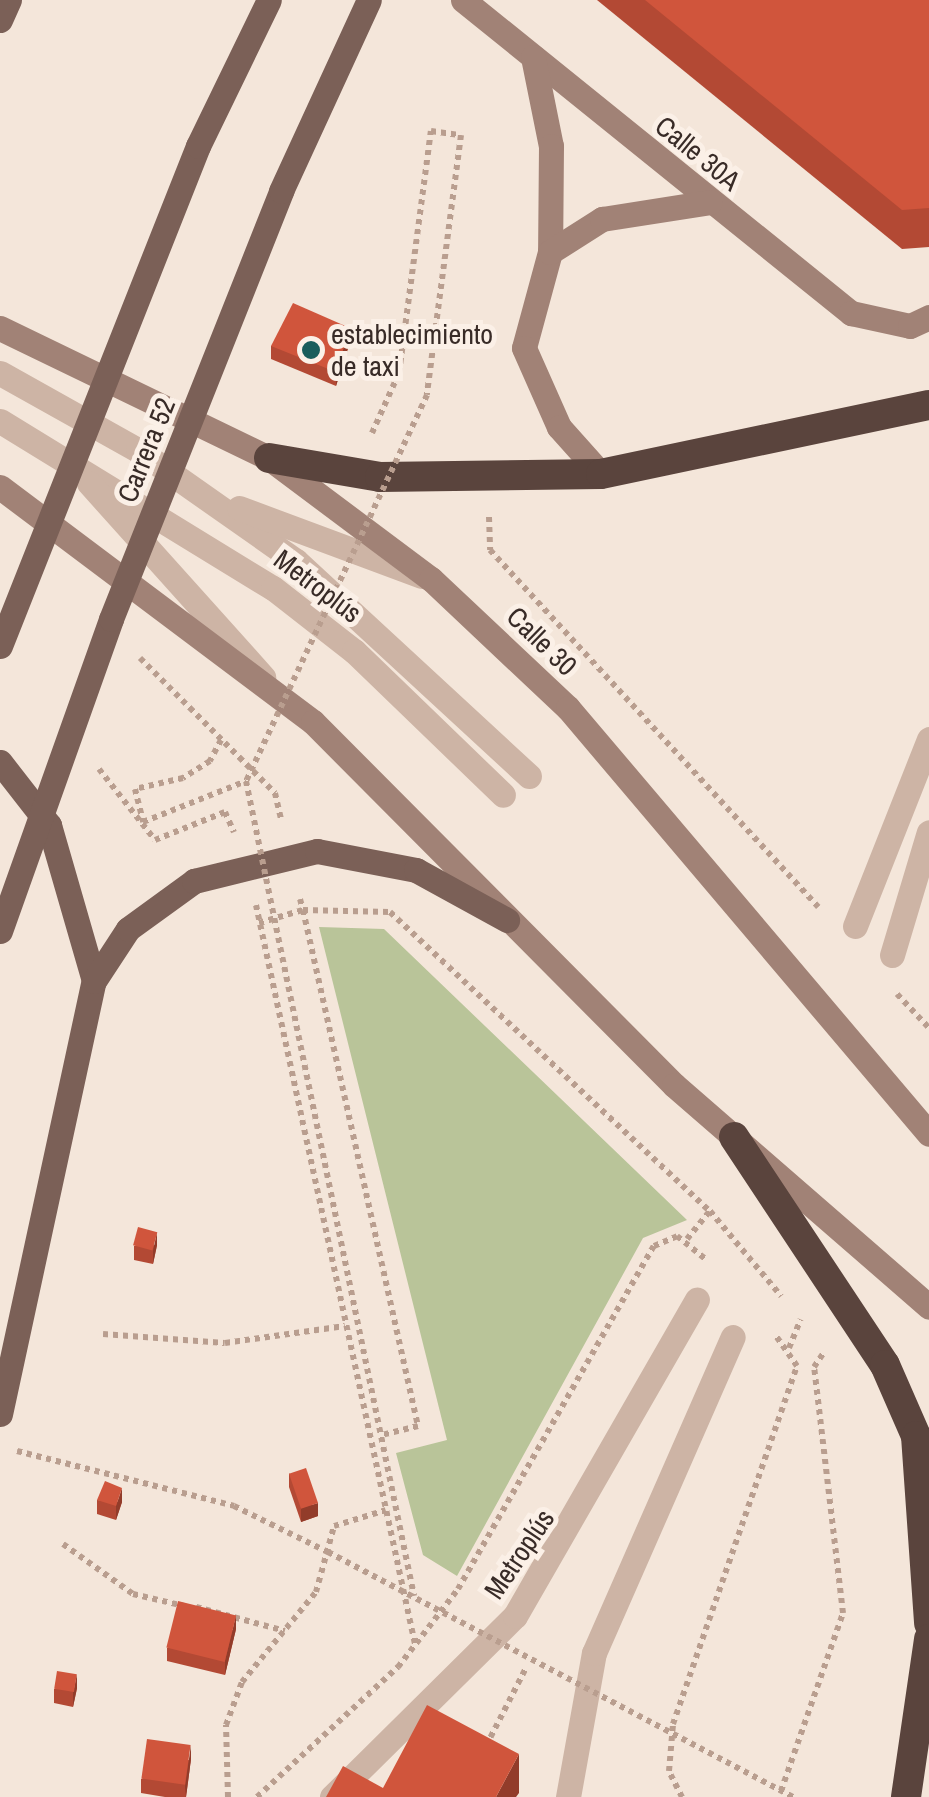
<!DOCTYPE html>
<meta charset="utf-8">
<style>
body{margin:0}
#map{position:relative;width:929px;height:1797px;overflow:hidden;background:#f4e6da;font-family:"Archivo Narrow",sans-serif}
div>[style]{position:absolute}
.green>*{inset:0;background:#b9c499}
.path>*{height:6px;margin-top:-3px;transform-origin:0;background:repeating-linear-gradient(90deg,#b99e8f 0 5px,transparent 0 10px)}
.lane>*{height:25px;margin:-12.5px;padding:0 12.5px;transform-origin:12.5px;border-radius:12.5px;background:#cdb4a5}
.secondary>*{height:25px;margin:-12.5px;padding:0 12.5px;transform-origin:12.5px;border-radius:12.5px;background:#a18276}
.primary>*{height:25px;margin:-12.5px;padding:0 12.5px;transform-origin:12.5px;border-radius:12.5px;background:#7b6057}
.highway>*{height:30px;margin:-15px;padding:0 15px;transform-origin:15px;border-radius:15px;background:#5a443d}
.path-bridge>*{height:6px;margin-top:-3px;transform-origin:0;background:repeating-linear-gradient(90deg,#b99e8f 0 5px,transparent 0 10px)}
.primary-bridge>*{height:25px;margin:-12.5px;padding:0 12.5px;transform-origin:12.5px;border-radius:12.5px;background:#7b6057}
.wall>*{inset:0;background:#b34934}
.shaded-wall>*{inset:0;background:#923c2a}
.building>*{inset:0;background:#d0553c;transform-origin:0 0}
.dots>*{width:28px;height:28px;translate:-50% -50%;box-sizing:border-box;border:5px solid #fbf0e7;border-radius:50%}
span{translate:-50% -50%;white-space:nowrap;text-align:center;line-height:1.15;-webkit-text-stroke:10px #fbf0e7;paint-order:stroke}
.street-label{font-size:28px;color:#382b27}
.poi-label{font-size:28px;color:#382b27}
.left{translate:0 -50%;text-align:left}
</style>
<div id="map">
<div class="green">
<i style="clip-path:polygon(319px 927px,384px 929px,687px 1220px,643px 1238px,457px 1576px,423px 1555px,396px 1453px,447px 1440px)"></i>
</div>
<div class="path">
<i style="left:372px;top:433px;width:66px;rotate:-65.8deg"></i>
<i style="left:489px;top:517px;width:33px;rotate:88deg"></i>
<i style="left:490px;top:550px;width:485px;rotate:47.4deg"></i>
<i style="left:140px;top:658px;width:191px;rotate:45deg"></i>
<i style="left:275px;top:793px;width:26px;rotate:77deg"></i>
<i style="left:221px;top:740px;width:24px;rotate:118deg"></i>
<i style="left:210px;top:761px;width:32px;rotate:148deg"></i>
<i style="left:183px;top:778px;width:49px;rotate:167.1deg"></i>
<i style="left:135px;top:789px;width:34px;rotate:76deg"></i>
<i style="left:143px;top:822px;width:111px;rotate:-21.7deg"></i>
<i style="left:99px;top:769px;width:90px;rotate:51.7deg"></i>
<i style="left:155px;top:840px;width:75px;rotate:-21.8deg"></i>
<i style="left:225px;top:812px;width:22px;rotate:66deg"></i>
<i style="left:300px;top:899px;width:11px;rotate:75deg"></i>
<i style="left:303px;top:910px;width:87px;rotate:1.3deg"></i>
<i style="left:390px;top:912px;width:438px;rotate:43.1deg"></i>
<i style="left:710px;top:1211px;width:111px;rotate:50.1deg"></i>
<i style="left:256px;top:905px;width:756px;rotate:77.86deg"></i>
<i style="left:259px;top:923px;width:46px;rotate:-16.5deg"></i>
<i style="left:303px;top:910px;width:529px;rotate:77.44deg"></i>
<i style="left:418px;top:1426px;width:38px;rotate:166deg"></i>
<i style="left:897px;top:994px;width:47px;rotate:46.7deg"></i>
<i style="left:687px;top:1239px;width:36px;rotate:-51deg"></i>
<i style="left:103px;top:1334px;width:122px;rotate:4.2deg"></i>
<i style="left:225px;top:1343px;width:121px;rotate:-8.1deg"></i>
<i style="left:789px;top:1348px;width:31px;rotate:-68deg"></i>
<i style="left:17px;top:1451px;width:224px;rotate:14.2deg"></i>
<i style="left:234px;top:1506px;width:105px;rotate:26.1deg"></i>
<i style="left:63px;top:1544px;width:86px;rotate:35.5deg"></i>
<i style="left:133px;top:1594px;width:52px;rotate:13.2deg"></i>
<i style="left:196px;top:1607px;width:92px;rotate:15.1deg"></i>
<i style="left:486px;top:1746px;width:88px;rotate:-62.9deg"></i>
<i style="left:781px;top:1791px;width:188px;rotate:-70.8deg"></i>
<i style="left:843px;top:1613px;width:248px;rotate:-96.7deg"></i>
<i style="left:814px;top:1367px;width:18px;rotate:-56deg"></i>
<i style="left:228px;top:1797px;width:72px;rotate:-91.6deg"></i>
<i style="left:226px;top:1725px;width:46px;rotate:-69.6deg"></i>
<i style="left:242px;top:1682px;width:117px;rotate:-50.6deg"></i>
<i style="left:316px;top:1592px;width:68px;rotate:-74.7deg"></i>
<i style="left:334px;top:1526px;width:54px;rotate:-17.1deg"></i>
<i style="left:257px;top:1797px;width:192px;rotate:-42.7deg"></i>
<i style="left:398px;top:1667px;width:98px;rotate:-52.4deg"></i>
<i style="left:458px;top:1589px;width:395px;rotate:-60.3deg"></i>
<i style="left:654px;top:1246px;width:25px;rotate:-23deg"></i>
<i style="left:677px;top:1236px;width:36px;rotate:39deg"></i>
<i style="left:682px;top:1797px;width:29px;rotate:-117deg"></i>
<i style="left:669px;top:1771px;width:47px;rotate:-85.1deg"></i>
<i style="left:673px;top:1724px;width:379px;rotate:-70.9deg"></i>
<i style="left:797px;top:1366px;width:39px;rotate:-125deg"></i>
</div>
<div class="lane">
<i style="left:0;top:373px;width:158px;rotate:29.2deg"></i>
<i style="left:138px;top:450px;width:193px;rotate:35.1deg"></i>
<i style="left:296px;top:561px;width:317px;rotate:42.7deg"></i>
<i style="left:0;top:421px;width:320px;rotate:31.5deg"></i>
<i style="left:273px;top:588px;width:103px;rotate:37.9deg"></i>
<i style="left:354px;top:651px;width:207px;rotate:44deg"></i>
<i style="left:89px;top:483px;width:261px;rotate:48.1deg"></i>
<i style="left:239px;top:508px;width:195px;rotate:20.4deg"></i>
<i style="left:855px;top:926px;width:201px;rotate:-68.4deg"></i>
<i style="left:892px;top:955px;width:128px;rotate:-73.3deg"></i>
<i style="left:332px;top:1797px;width:257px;rotate:-44.7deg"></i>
<i style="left:515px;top:1616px;width:365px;rotate:-60.1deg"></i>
<i style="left:568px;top:1797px;width:146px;rotate:-79.8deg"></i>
<i style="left:594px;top:1653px;width:345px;rotate:-66.3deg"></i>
</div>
<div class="secondary">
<i style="left:463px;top:0;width:499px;rotate:38.9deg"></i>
<i style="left:851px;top:313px;width:60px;rotate:12.4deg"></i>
<i style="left:910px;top:326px;width:21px;rotate:-25deg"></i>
<i style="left:533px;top:57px;width:91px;rotate:78.6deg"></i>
<i style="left:551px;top:146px;width:106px;rotate:90.5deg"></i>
<i style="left:550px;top:252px;width:99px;rotate:105.2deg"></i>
<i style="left:524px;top:348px;width:86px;rotate:66.1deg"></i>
<i style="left:559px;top:427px;width:63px;rotate:48.2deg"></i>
<i style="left:550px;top:252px;width:62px;rotate:-32.4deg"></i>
<i style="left:602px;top:219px;width:109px;rotate:-8.9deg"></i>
<i style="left:0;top:328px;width:299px;rotate:25.8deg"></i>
<i style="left:269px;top:458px;width:202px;rotate:36.8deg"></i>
<i style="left:431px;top:579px;width:188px;rotate:43.3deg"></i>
<i style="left:568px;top:708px;width:558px;rotate:49.72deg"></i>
<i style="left:0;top:487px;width:391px;rotate:36.9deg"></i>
<i style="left:313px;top:722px;width:512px;rotate:45.16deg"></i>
<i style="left:674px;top:1085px;width:338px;rotate:41deg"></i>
</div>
<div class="primary">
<i style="left:0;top:20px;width:22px;rotate:-66deg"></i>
<i style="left:0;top:762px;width:80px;rotate:52.1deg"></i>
<i style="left:49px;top:825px;width:162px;rotate:73.9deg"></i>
<i style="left:0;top:1414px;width:443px;rotate:-77.8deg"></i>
<i style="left:94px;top:981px;width:62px;rotate:-56.8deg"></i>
<i style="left:128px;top:929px;width:82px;rotate:-36deg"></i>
<i style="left:194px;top:881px;width:127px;rotate:-13.7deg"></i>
<i style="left:317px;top:851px;width:101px;rotate:10.9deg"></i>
<i style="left:416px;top:870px;width:104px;rotate:28.8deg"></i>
</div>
<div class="highway">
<i style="left:269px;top:458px;width:113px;rotate:9.7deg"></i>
<i style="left:380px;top:477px;width:221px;rotate:-0.8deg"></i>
<i style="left:601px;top:474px;width:335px;rotate:-11.9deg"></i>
<i style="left:734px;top:1137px;width:273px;rotate:56.5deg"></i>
<i style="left:885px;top:1365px;width:77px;rotate:66.4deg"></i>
<i style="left:916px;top:1436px;width:188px;rotate:86deg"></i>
<i style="left:906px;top:1797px;width:160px;rotate:-81.7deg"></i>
</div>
<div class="path-bridge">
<i style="left:399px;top:373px;width:244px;rotate:-82.5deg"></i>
<i style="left:431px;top:131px;width:30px;rotate:8deg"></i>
<i style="left:461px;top:135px;width:262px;rotate:97.5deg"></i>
<i style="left:427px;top:395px;width:426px;rotate:115.1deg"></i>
<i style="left:246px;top:781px;width:832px;rotate:78.35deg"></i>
<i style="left:328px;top:1552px;width:526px;rotate:27.78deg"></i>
</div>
<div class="primary-bridge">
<i style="left:0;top:646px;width:538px;rotate:-68.4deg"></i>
<i style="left:198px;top:146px;width:162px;rotate:-64.1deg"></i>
<i style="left:0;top:931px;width:331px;rotate:-70.4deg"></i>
<i style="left:111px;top:619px;width:461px;rotate:-68.3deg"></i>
<i style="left:281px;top:191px;width:210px;rotate:-65.3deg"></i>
</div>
<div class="wall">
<i style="clip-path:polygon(597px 0,929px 0,929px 247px,902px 249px)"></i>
<i style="clip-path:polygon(350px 342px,336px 386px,271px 359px,271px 346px)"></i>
<i style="clip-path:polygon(157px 1245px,153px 1264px,134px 1260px,134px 1246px)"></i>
<i style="clip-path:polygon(289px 1473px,318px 1516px,301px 1522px,289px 1487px)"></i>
<i style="clip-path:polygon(97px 1500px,122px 1502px,116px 1520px,97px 1514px)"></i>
<i style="clip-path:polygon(236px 1629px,225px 1675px,167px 1661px,167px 1648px)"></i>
<i style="clip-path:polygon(77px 1688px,73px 1707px,54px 1703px,54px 1689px)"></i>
<i style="clip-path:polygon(191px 1759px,186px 1797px,165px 1797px,141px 1793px,141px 1779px)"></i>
</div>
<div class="shaded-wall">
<i style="clip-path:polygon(350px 328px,350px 342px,336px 386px,336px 372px)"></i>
<i style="clip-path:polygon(157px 1232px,157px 1245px,153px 1264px,153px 1251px)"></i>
<i style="clip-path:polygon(122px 1488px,122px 1502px,116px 1520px,116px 1506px)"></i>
<i style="clip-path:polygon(318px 1503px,318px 1516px,301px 1522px,301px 1508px)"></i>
<i style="clip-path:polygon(236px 1615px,236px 1629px,225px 1675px,225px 1661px)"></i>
<i style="clip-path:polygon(77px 1674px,77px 1688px,73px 1707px,73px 1693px)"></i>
<i style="clip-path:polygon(191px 1745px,191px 1759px,186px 1797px,185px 1787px)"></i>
<i style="clip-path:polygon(519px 1754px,519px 1793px,516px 1797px,496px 1797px)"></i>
</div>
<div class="building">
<i style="clip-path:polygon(645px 0,929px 0,929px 208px,902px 210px)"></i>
<i style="clip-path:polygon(293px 303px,350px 328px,336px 372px,271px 346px)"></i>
<i style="left:138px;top:1227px;width:20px;height:19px;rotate:15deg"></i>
<i style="left:306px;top:1468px;width:37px;height:18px;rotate:71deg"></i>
<i style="clip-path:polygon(105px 1481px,122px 1488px,116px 1506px,97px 1500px)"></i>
<i style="left:178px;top:1601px;width:60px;height:48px;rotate:14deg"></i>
<i style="left:57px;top:1671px;width:20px;height:18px;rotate:9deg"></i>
<i style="clip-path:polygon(427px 1705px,519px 1754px,496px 1797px,326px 1797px,343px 1766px,383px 1788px)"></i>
<i style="left:147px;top:1739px;width:44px;height:40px;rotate:8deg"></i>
</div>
<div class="dots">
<i style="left:311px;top:350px;background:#195d5c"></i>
</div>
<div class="street-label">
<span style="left:698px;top:153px;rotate:39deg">Calle 30A</span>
<span style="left:146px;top:450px;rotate:-68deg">Carrera 52</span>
<span style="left:318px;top:586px;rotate:37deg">Metroplús</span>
<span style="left:542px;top:641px;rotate:44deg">Calle 30</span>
<span style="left:519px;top:1554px;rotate:-56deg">Metroplús</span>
</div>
<div class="poi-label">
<span class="left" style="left:331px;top:350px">establecimiento<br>de taxi</span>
</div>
</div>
